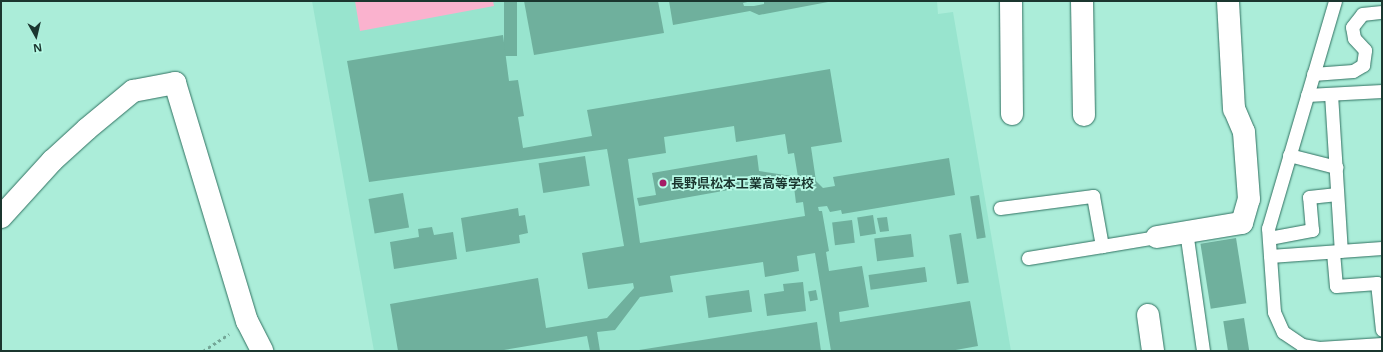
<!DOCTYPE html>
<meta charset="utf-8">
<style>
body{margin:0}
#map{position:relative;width:1383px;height:352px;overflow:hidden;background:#abedd9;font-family:"Open Sans","Noto Sans JP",sans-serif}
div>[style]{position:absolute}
.built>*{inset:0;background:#98e4ce}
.green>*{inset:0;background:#fab2ce}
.building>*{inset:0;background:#6fb09d;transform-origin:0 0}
.path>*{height:2.5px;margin-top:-1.25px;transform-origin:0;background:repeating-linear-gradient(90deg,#74a697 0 3px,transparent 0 6px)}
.roads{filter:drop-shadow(0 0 1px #307161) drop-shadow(0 0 1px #307161)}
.lane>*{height:13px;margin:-6.5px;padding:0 6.5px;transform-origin:6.5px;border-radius:6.5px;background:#fff}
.street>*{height:22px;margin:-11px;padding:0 11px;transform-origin:11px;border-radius:11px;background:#fff}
.dots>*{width:11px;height:11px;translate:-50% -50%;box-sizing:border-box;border:2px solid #b8fae6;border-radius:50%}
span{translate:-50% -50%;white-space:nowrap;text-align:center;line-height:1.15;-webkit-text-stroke:3.5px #b8fae6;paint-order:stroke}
.poi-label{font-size:13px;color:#1b362f;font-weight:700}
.left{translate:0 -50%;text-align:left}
.frame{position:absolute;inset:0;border:2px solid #1b362f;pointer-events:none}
.north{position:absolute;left:16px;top:16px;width:40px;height:40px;-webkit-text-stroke:3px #b8fae6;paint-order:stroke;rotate:172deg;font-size:11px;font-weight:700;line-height:16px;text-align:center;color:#1b362f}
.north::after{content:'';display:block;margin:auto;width:14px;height:18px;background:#1b362f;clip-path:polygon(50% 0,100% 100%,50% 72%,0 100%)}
</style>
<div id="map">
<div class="built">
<i style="clip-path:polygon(312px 1px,937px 1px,938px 14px,953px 12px,1011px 351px,374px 351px)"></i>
</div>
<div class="green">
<i style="clip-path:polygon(355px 1px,493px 1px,494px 6px,360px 31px)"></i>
</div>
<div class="building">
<i style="left:504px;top:1px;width:13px;height:55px"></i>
<i style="clip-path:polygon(524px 1px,658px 1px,664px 33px,534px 55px)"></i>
<i style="clip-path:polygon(669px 1px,752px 1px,743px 3px,744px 6px,754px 6px,764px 4px,764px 1px,828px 2px,759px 15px,750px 11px,673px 25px)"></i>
<i style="clip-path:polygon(evenodd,503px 35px,509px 81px,518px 80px,524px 116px,518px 117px,523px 148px,592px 136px,587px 110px,830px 69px,842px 142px,811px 147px,816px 181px,823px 188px,835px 186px,833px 177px,949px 158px,955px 195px,842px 214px,841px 210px,830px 212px,827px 206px,818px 207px,819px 211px,822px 211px,829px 251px,826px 252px,829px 271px,862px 266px,869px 307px,839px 312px,840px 322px,970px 301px,978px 346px,950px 351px,831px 351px,815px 253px,797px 256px,799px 271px,765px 277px,763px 262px,670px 276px,673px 292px,640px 297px,615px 330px,597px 332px,600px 351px,590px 351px,587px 336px,498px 351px,398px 351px,390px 304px,538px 278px,546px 328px,607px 318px,634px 288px,633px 283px,588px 289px,582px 253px,624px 246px,607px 149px,369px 182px,347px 61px,503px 35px,734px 126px,736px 142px,785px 134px,788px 154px,794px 153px,798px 177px,759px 171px,757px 155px,652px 173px,656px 195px,637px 198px,639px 206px,762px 184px,794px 187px,796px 203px,803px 202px,805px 216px,640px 243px,628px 159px,666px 153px,664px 137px,734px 126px)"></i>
<i style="left:585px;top:156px;width:30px;height:47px;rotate:81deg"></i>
<i style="left:403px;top:193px;width:35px;height:35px;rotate:80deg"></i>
<i style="left:979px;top:195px;width:43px;height:9px;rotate:81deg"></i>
<i style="clip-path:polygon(518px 208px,519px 216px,525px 215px,528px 233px,519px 235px,520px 243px,466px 252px,461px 218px)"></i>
<i style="left:873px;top:215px;width:19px;height:16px;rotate:81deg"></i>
<i style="clip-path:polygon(887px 217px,889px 231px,880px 232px,877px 218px)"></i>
<i style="left:852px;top:220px;width:23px;height:20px;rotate:83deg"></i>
<i style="clip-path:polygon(432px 227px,434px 235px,453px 232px,457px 259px,394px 269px,390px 242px,419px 237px,418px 229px)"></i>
<i style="left:961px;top:233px;width:50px;height:12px;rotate:81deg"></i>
<i style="left:911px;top:234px;width:23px;height:37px;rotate:83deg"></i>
<i style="left:1236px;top:238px;width:66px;height:36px;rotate:81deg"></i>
<i style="left:925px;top:267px;width:15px;height:57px;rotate:82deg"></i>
<i style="clip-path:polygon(803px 282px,806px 311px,767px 316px,764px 294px,784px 291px,783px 284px)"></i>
<i style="left:749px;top:290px;width:22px;height:44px;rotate:82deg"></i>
<i style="left:816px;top:290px;width:10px;height:8px;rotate:79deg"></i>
<i style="left:1244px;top:318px;width:33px;height:21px;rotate:81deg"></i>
<i style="clip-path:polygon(817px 322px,821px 351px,639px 351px,639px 350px)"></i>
</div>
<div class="path">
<i style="left:203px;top:351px;width:31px;rotate:-33deg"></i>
</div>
<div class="roads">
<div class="lane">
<i style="left:1335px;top:1px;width:237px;rotate:106.4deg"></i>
<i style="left:1268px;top:228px;width:84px;rotate:85.9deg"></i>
<i style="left:1274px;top:312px;width:22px;rotate:66deg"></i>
<i style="left:1283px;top:332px;width:23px;rotate:34deg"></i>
<i style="left:1302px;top:345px;width:17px;rotate:10deg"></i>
<i style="left:1319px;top:348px;width:63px;rotate:-3.6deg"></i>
<i style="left:1313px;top:74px;width:40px;rotate:-4.3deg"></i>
<i style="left:1353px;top:71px;width:12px;rotate:-31deg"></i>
<i style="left:1363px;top:65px;width:15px;rotate:-82deg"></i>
<i style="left:1365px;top:50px;width:16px;rotate:-133deg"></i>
<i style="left:1354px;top:38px;width:11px;rotate:-100deg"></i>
<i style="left:1352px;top:27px;width:16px;rotate:-52deg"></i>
<i style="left:1362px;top:14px;width:20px;rotate:-6deg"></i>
<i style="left:1331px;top:94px;width:157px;rotate:86.4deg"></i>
<i style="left:1307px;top:95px;width:75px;rotate:-3.1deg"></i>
<i style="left:1289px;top:155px;width:49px;rotate:14.3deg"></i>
<i style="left:1000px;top:208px;width:94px;rotate:-7.4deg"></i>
<i style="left:1093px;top:196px;width:51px;rotate:79.8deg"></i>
<i style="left:1102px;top:246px;width:75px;rotate:170.8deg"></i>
<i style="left:1186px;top:231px;width:121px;rotate:81.9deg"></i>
<i style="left:1269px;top:238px;width:44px;rotate:-10.5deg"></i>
<i style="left:1312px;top:230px;width:33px;rotate:-95deg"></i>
<i style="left:1309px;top:197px;width:28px;rotate:-6deg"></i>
<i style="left:1102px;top:246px;width:56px;rotate:-9.3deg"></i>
<i style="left:1333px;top:252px;width:34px;rotate:85deg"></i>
<i style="left:1336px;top:286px;width:41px;rotate:-4.2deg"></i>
<i style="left:1377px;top:283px;width:47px;rotate:83.9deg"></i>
<i style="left:1270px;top:256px;width:112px;rotate:-4.1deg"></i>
</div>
<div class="street">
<i style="left:1011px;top:1px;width:113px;rotate:89.5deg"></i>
<i style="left:1082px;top:1px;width:114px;rotate:89deg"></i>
<i style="left:1px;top:217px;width:76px;rotate:-47.7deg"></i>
<i style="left:52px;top:161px;width:47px;rotate:-42.4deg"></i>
<i style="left:87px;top:129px;width:60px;rotate:-39.6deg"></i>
<i style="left:133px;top:91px;width:43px;rotate:-10.8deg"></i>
<i style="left:175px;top:83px;width:249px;rotate:73.2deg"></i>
<i style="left:247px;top:321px;width:34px;rotate:63deg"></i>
<i style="left:1157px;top:237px;width:86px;rotate:-9.4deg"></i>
<i style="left:1242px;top:223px;width:25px;rotate:-74deg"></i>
<i style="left:1249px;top:199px;width:67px;rotate:-94.3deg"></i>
<i style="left:1244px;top:132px;width:25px;rotate:-113deg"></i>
<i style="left:1234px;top:109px;width:108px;rotate:-93.2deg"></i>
<i style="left:1148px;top:315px;width:36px;rotate:82deg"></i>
</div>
</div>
<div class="dots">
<i style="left:663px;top:183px;background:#a51d66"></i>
</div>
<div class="poi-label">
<span class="left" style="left:671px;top:183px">長野県松本工業高等学校</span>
</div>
<div class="frame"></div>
<div class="north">N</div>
</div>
